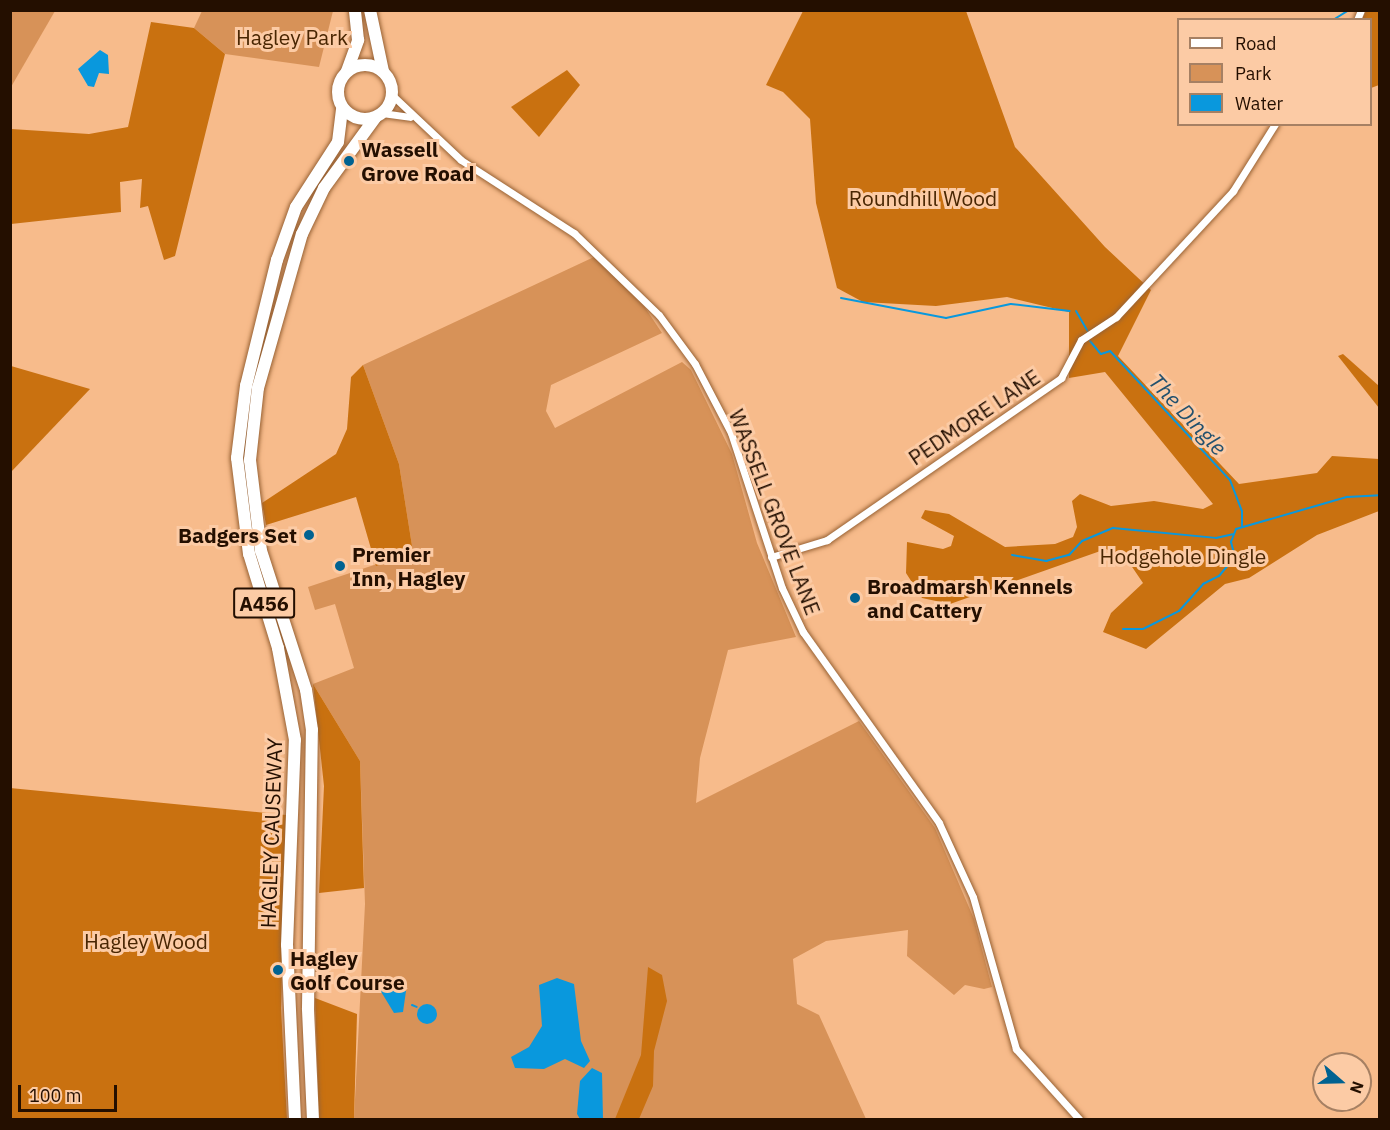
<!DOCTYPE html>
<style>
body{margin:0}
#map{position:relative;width:1390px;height:1130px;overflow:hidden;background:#f7bb8b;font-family:"IBM Plex Sans",sans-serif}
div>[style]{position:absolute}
.green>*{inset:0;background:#d79258}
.forest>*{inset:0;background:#c97110}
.water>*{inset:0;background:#0998dd}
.round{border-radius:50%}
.stream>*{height:2px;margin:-1px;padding:0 1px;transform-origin:1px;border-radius:1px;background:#0998dd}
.roads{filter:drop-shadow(0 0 2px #986234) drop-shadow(0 0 2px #986234)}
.street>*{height:7px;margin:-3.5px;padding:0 3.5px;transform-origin:3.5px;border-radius:3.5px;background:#fff}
.highway>*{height:12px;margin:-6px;padding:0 6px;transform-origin:6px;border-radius:6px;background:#fff}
.highway>.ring{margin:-6px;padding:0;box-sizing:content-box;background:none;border:12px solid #fff;border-radius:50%}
.dots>*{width:16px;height:16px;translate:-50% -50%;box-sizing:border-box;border:3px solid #fccba5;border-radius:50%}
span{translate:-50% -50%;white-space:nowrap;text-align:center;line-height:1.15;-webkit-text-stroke:6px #fccba5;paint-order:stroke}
.shield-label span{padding:2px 4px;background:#fccba5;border:2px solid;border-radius:4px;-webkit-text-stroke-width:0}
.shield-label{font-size:20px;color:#240f00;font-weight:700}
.park-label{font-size:21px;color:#492602}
.poi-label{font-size:21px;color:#240f00;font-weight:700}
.left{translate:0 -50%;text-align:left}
.right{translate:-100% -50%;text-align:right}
.street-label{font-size:21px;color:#240f00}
.water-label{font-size:22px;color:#23516e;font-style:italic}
.frame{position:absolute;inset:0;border:12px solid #240f00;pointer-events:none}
.legend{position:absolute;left:1177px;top:18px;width:195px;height:108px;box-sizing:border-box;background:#fccba5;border:2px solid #a68063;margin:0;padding:8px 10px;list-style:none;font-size:18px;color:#240f00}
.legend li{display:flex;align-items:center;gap:12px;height:30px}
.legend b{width:30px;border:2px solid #a68063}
.north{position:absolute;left:1312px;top:1052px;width:60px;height:60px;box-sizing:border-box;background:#fccba5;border:2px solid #a68063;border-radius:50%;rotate:110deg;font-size:16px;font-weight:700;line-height:24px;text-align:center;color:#240f00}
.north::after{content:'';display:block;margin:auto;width:21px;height:27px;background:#006291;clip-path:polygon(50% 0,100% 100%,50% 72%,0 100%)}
.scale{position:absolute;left:18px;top:1085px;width:99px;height:27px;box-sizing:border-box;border:3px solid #240f00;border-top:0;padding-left:8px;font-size:18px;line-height:21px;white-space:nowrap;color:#240f00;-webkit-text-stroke:4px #fccba5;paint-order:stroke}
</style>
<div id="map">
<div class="green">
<i style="clip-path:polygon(11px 10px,55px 11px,11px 87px,10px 11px)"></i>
<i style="clip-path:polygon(202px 11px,333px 11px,319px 67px,225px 54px,194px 28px)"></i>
<i style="clip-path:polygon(594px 257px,644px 306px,662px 333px,551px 385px,546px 411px,555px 428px,682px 362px,691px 370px,732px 454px,757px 543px,796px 637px,728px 650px,700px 758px,696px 803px,859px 721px,935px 828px,974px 919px,992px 987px,984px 989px,965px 985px,954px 995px,907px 956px,908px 930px,826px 941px,793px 959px,797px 1004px,819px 1015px,866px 1119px,354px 1119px,365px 904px,360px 761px,313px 684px,354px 668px,335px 604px,315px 610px,308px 587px,413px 552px,399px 464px,363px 365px)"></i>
</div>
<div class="forest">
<i style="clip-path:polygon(803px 11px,966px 11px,1015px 147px,1105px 247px,1151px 290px,1118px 356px,1239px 484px,1317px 473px,1332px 456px,1379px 459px,1379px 511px,1317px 535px,1249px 578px,1225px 584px,1146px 649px,1103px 632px,1111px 613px,1143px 583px,1126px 558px,1106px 549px,950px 604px,922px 598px,906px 573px,907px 542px,943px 549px,951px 546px,954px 536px,921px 518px,925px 510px,949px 514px,1005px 547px,1055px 544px,1073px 537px,1077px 527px,1072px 501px,1080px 494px,1111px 506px,1154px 501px,1203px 509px,1213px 504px,1105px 372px,1069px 378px,1069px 312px,1007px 297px,936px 306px,863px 302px,837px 288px,816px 203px,810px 119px,783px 92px,766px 85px)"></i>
<i style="clip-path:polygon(1366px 11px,1379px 11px,1379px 85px,1371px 88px,1370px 20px,1362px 19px)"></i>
<i style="clip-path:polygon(151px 22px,194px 28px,225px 54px,175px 256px,164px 260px,148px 206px,140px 208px,142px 179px,120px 182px,121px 212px,11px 224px,11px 129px,89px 134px,128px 127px)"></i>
<i style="clip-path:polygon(567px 70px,580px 85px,539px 137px,511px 107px)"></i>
<i style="clip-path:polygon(1343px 354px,1379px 386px,1379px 408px,1338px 356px)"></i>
<i style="clip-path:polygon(363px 365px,399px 464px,413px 552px,376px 566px,356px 497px,266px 525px,262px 503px,336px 454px,347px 429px,351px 377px)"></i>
<i style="clip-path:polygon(11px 366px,90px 389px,11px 472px)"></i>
<i style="clip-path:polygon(313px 684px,360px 761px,364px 888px,319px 893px,324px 786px)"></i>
<i style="clip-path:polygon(10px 788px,286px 815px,281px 1008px,287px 1119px,11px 1119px)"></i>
<i style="clip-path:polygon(648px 967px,662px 975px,667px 1001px,654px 1051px,653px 1086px,639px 1119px,615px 1119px,641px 1055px)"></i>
<i style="clip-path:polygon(315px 998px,357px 1014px,354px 1119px,319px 1119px)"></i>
</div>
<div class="water">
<i style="clip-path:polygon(100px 50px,108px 55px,109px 74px,99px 73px,94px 87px,88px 86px,78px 69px)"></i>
<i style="clip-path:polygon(557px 978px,574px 984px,581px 1041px,590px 1061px,584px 1068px,565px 1059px,544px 1069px,515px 1068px,511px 1057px,529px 1047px,542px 1026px,539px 985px)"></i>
<i style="clip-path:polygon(377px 985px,406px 991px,403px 1012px,394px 1013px)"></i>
<i class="round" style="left:417px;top:1004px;width:20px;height:20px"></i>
<i style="clip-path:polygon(592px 1068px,602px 1073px,603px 1119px,580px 1119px,577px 1114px,580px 1081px)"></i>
</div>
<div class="stream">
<i style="left:1333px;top:20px;width:19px;rotate:-32deg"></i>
<i style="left:841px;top:298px;width:107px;rotate:10.8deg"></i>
<i style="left:946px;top:318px;width:66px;rotate:-12.2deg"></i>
<i style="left:1011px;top:304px;width:59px;rotate:6.8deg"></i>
<i style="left:1076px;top:311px;width:24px;rotate:60deg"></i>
<i style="left:1090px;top:341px;width:17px;rotate:50deg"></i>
<i style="left:1101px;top:354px;width:9px;rotate:-18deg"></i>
<i style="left:1110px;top:351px;width:176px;rotate:47.1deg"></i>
<i style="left:1230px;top:480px;width:33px;rotate:69deg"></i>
<i style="left:1242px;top:511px;width:15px;rotate:90deg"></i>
<i style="left:1012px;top:555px;width:35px;rotate:10deg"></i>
<i style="left:1046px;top:561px;width:24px;rotate:-15deg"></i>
<i style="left:1069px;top:555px;width:19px;rotate:-47deg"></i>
<i style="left:1082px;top:541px;width:34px;rotate:-23deg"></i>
<i style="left:1113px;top:528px;width:103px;rotate:5.5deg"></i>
<i style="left:1216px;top:538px;width:17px;rotate:-13deg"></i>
<i style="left:1123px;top:629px;width:20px"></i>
<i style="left:1143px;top:629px;width:40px;rotate:-26.6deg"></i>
<i style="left:1179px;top:611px;width:36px;rotate:-48deg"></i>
<i style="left:1203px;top:584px;width:18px;rotate:-27deg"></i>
<i style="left:1219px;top:576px;width:25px;rotate:-50deg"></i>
<i style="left:1235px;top:557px;width:16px;rotate:-105deg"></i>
<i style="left:1231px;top:542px;width:14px;rotate:-69deg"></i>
<i style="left:1236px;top:529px;width:116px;rotate:-16.1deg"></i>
<i style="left:1347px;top:497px;width:33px;rotate:-3deg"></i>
<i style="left:412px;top:1005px;width:5px;rotate:22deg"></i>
</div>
<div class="roads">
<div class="street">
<i style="left:1357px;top:20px;width:11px;rotate:-68deg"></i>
<i style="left:391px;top:94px;width:96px;rotate:43.3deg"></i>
<i style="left:461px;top:160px;width:135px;rotate:32.9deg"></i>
<i style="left:574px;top:233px;width:118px;rotate:44deg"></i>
<i style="left:659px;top:315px;width:61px;rotate:53.7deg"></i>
<i style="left:695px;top:364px;width:78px;rotate:62.4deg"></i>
<i style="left:731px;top:433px;width:163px;rotate:71.8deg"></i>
<i style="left:782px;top:588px;width:49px;rotate:64.5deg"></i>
<i style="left:803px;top:632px;width:234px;rotate:54.5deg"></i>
<i style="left:939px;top:823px;width:81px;rotate:65.3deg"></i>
<i style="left:973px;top:897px;width:158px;rotate:74.2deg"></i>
<i style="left:1016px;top:1049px;width:96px;rotate:48deg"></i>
<i style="left:382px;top:113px;width:28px;rotate:8deg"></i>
<i style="left:771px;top:557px;width:59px;rotate:-16.9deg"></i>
<i style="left:827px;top:540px;width:285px;rotate:-34.7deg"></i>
<i style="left:1061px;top:378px;width:43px;rotate:-62.2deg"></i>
<i style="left:1081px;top:340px;width:42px;rotate:-33.3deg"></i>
<i style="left:1116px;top:317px;width:172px;rotate:-47.1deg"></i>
<i style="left:1233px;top:191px;width:79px;rotate:-57.9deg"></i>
</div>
<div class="highway">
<i style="left:370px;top:10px;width:62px;rotate:78deg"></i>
<i class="ring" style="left:338px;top:65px;width:42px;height:42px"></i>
<i style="left:347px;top:71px;width:33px;rotate:-70deg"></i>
<i style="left:358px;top:40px;width:30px;rotate:-96deg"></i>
<i style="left:295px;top:1120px;width:175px;rotate:-92.6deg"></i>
<i style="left:287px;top:945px;width:205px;rotate:-87.8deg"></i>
<i style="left:295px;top:740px;width:94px;rotate:-100.5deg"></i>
<i style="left:278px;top:648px;width:98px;rotate:-107.1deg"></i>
<i style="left:249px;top:554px;width:97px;rotate:-97.1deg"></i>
<i style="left:237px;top:458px;width:73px;rotate:-82.9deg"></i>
<i style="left:246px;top:386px;width:130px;rotate:-76.2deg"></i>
<i style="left:277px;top:260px;width:56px;rotate:-70.3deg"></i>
<i style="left:296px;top:207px;width:77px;rotate:-57.1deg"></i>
<i style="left:338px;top:142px;width:35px;rotate:-83deg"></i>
<i style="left:313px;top:1120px;width:112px;rotate:-92.6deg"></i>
<i style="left:308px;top:1008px;width:278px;rotate:-89.2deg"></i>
<i style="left:312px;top:730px;width:40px;rotate:-98.5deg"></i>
<i style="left:306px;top:690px;width:146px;rotate:-107.9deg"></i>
<i style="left:261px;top:551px;width:92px;rotate:-96.9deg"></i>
<i style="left:250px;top:460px;width:72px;rotate:-83.7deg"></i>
<i style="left:258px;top:388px;width:160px;rotate:-74.1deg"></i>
<i style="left:302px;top:234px;width:51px;rotate:-64.4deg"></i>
<i style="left:324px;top:188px;width:87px;rotate:-53.9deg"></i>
</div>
</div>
<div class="dots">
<i style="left:349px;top:161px;background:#006291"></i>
<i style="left:309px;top:535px;background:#006291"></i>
<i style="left:340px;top:566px;background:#006291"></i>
<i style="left:855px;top:598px;background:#006291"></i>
<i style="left:278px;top:970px;background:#006291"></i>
</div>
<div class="shield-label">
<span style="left:264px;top:603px">A456</span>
</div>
<div class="park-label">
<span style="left:292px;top:37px">Hagley Park</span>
<span style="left:923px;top:198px">Roundhill Wood</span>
<span style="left:1183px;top:556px">Hodgehole Dingle</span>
<span style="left:146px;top:941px">Hagley Wood</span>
</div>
<div class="poi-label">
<span class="left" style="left:361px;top:161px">Wassell<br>Grove Road</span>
<span class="right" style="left:297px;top:535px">Badgers Set</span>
<span class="left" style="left:352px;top:566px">Premier<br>Inn, Hagley</span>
<span class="left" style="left:867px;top:598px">Broadmarsh Kennels<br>and Cattery</span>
<span class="left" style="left:290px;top:970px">Hagley<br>Golf Course</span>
</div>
<div class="street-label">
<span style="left:974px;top:417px;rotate:-34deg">PEDMORE LANE</span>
<span style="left:775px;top:512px;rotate:69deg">WASSELL GROVE LANE</span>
<span style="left:271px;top:833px;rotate:-88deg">HAGLEY CAUSEWAY</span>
</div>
<div class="water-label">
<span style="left:1188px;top:414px;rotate:47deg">The Dingle</span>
</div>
<div class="frame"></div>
<ul class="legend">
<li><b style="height:8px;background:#fff"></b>Road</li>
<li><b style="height:16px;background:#d79258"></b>Park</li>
<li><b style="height:16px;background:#0998dd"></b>Water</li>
</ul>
<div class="north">N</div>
<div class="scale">100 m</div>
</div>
